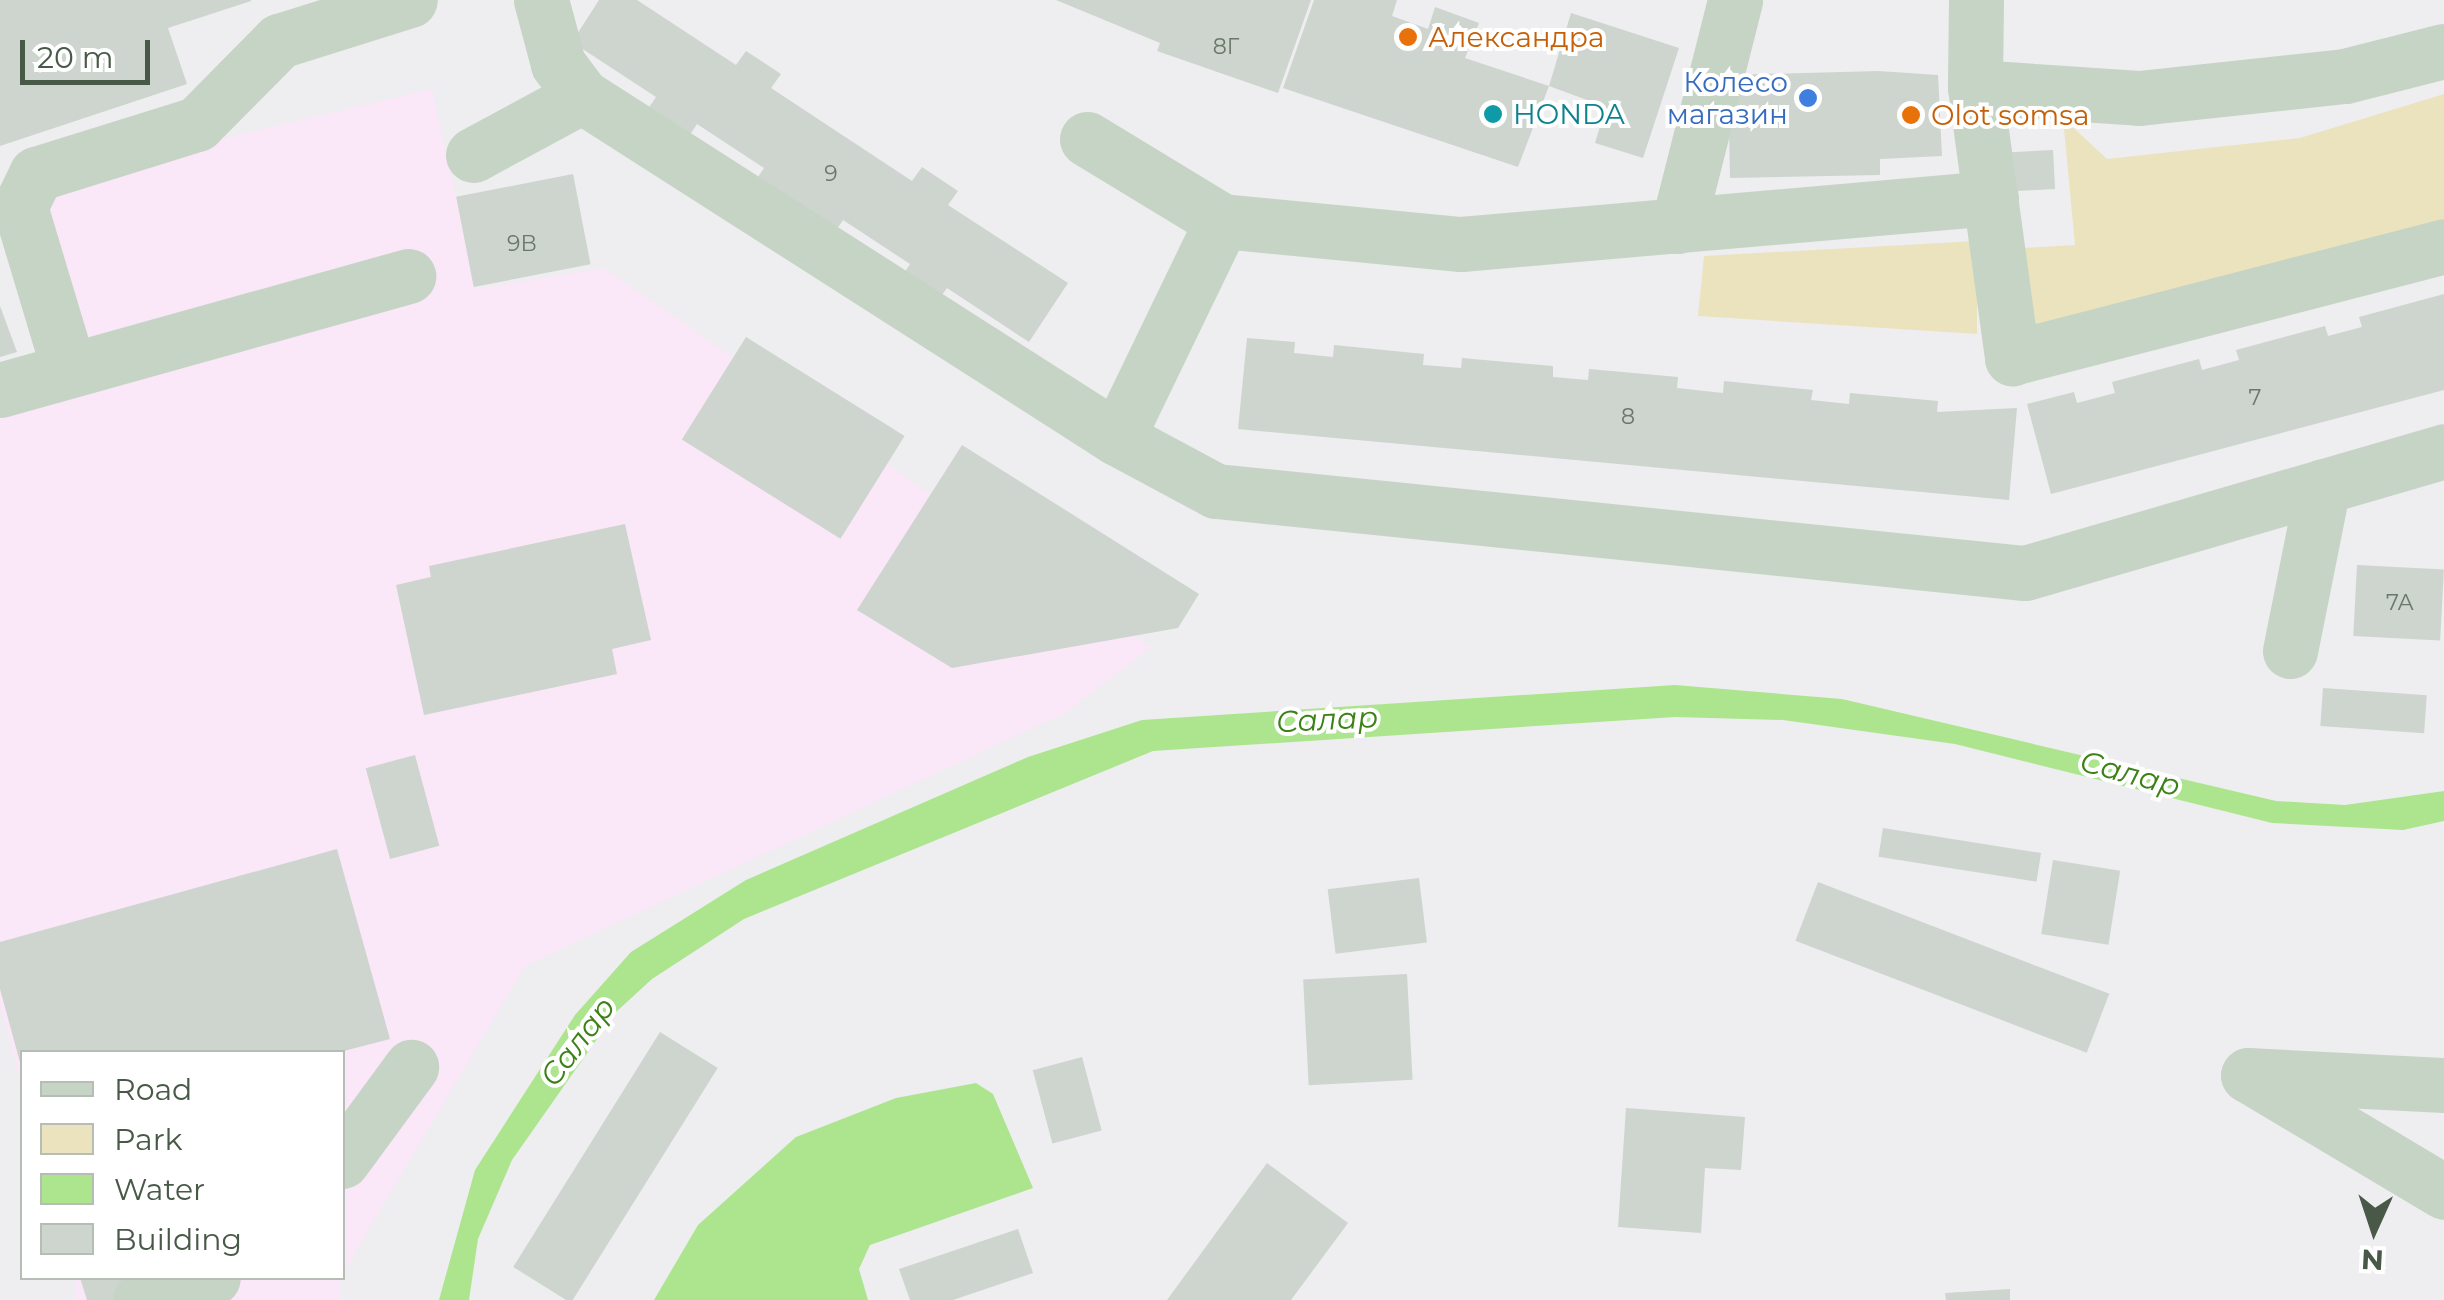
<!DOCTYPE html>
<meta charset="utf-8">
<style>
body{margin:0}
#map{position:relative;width:2444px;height:1300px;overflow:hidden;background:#eeedf0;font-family:Montserrat,sans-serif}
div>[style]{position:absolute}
.commercial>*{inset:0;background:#fae7f7;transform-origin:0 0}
.green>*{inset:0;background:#ebe3be}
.water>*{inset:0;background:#ade58f}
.building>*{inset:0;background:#cdd5ce;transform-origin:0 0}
.minor>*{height:55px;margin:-27.5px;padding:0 27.5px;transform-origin:27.5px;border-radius:27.5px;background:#c6d4c5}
.dots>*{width:28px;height:28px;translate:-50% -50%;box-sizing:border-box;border:5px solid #fff;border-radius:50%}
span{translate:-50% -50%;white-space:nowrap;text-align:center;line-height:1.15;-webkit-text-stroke:8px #fff;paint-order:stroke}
.number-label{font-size:22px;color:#6a7869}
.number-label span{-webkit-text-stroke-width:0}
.food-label{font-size:28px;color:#c56008}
.left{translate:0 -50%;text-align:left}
.shop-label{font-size:28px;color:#366cbe}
.right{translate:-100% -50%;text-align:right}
.culture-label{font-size:28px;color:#0d838f}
.water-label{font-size:30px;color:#3b8116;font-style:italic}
.legend{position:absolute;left:20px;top:1050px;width:325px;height:230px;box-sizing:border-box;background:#fff;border:2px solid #b6bdb5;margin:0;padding:12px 18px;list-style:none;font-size:30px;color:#495947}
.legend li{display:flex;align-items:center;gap:20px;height:50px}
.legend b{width:50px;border:2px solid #b6bdb5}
.north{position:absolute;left:2324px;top:1180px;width:100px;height:100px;-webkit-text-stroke:8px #fff;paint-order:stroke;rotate:183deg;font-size:28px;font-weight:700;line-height:40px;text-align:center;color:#495947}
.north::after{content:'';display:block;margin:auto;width:35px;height:45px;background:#495947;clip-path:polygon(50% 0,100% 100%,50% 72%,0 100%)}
.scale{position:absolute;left:20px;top:40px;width:130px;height:45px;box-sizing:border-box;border:5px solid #495947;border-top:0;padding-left:12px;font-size:30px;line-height:35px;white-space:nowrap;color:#495947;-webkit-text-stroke:8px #fff;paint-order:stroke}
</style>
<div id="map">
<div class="commercial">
<i style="clip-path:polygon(432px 89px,476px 289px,604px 268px,1151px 647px,1067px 712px,525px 966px,343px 1273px,342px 1052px,22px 1052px,22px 1087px,0 1005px,0 377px,42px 365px,0 191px)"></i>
<i style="left:75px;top:1278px;width:265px;height:23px"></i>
</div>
<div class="green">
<i style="clip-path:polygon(2444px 94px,2444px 229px,2034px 335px,2023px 248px,2075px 245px,2063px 118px,2107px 159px,2300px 138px)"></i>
<i style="clip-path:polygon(1977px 241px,1977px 334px,1698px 316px,1704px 256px)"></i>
</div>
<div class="water">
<i style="clip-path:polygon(1675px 685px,1842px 699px,2276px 801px,2345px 805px,2444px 791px,2444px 821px,2403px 830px,2272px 823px,1955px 744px,1783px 720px,1675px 717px,1153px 751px,744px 919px,652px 979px,616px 1012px,512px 1160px,478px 1239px,469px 1300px,439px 1300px,475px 1170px,575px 1015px,631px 952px,746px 880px,1028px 757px,1142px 720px)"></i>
<i style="clip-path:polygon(976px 1083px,993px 1094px,1033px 1188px,870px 1245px,859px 1269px,868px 1300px,654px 1300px,698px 1225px,796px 1137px,896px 1098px)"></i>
</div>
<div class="building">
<i style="clip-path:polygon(0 0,251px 0,251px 1px,168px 28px,187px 84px,0 146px)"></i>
<i style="clip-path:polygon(599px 0,637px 0,736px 65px,746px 51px,781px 74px,771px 88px,912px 181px,922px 167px,958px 191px,948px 205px,1068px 283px,1029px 342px,947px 288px,937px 302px,901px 278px,910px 264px,843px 220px,833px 235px,754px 183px,764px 168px,697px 124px,687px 139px,646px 112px,656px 97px,572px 42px)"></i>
<i style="clip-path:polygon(1056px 0,1311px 0,1278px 93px,1157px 51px,1160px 43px)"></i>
<i style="clip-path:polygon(1314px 0,1397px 0,1392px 16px,1428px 29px,1435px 7px,1479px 23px,1465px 58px,1549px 86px,1518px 167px,1283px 88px)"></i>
<i style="clip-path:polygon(1571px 13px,1679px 48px,1643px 158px,1595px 143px,1606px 107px,1549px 86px)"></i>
<i style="clip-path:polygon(1878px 71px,1938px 75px,1942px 156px,1880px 159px,1880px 175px,1730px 178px,1728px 75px)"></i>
<i style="left:2053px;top:150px;width:39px;height:42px;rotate:87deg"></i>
<i style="left:573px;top:174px;width:92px;height:119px;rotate:79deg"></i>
<i style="clip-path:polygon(2444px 294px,2444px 390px,2051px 494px,2027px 404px,2074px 392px,2077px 403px,2115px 393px,2112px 382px,2199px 359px,2202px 370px,2239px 360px,2236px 350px,2325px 326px,2328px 336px,2362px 327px,2359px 317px)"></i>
<i style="clip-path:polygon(0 306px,17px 352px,0 357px)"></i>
<i style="left:746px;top:337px;width:187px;height:121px;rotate:32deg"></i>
<i style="clip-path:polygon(1247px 338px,1295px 342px,1294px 353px,1333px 357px,1334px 345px,1424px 354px,1423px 365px,1461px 368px,1462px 358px,1553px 366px,1553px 377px,1588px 380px,1589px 369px,1678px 377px,1677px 388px,1723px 393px,1724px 381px,1813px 390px,1811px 400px,1849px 404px,1850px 393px,1938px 401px,1937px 412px,2017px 408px,2009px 500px,1238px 429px)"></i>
<i style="clip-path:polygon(962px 445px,1199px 594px,1178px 628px,952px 668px,857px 610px)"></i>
<i style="clip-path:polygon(625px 524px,651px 640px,612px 649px,617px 674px,424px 715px,396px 585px,431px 577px,429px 566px)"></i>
<i style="left:2357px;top:565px;width:87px;height:71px;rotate:3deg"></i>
<i style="left:2323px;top:688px;width:104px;height:38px;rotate:4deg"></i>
<i style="left:415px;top:755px;width:94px;height:51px;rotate:75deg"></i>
<i style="left:1883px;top:828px;width:160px;height:29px;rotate:9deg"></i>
<i style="clip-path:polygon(337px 849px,390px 1039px,340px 1052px,22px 1052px,21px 1066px,0 989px,0 942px)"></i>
<i style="left:2053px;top:860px;width:68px;height:75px;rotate:9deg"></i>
<i style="left:1419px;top:878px;width:65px;height:92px;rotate:83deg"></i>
<i style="left:1818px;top:882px;width:312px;height:63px;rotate:21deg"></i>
<i style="left:1407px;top:974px;width:106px;height:104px;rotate:87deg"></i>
<i style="left:660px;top:1032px;width:68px;height:277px;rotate:32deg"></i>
<i style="left:1082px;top:1057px;width:76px;height:51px;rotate:75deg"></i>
<i style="clip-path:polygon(1626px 1108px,1745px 1117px,1741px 1170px,1705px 1168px,1701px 1233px,1618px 1227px)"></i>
<i style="clip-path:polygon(1267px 1163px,1348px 1223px,1291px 1300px,1167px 1300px)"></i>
<i style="clip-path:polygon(1018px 1229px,1033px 1273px,953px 1300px,910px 1300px,899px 1269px)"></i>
<i style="clip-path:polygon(80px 1278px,168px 1278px,115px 1300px,87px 1300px)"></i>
<i style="clip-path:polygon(2010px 1289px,2010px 1300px,1946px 1300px,1945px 1293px)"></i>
</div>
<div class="minor">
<i style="left:541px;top:0;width:66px;rotate:75.1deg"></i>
<i style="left:558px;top:64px;width:40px;rotate:53deg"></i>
<i style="left:582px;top:96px;width:635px;rotate:32.59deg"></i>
<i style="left:1117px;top:438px;width:241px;rotate:-64.2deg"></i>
<i style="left:1976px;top:0;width:87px;rotate:90.7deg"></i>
<i style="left:1975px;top:87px;width:274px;rotate:82.2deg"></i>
<i style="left:2012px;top:358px;width:446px;rotate:-14.5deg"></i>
<i style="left:1975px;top:87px;width:164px;rotate:3.8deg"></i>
<i style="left:2139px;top:98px;width:207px;rotate:-6.1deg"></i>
<i style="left:2345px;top:76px;width:102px;rotate:-14.2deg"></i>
<i style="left:1087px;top:139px;width:158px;rotate:31.3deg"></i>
<i style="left:1222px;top:221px;width:240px;rotate:5.5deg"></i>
<i style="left:1461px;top:244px;width:532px;rotate:-4.96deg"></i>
<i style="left:473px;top:155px;width:124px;rotate:-28.4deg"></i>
<i style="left:1678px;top:226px;width:233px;rotate:-75.8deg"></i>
<i style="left:69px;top:370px;width:170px;rotate:-106.7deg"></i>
<i style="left:20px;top:207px;width:37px;rotate:-64deg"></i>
<i style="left:36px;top:174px;width:169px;rotate:-17.3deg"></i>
<i style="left:197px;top:124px;width:117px;rotate:-45.3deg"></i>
<i style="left:279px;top:41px;width:137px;rotate:-17.4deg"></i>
<i style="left:0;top:390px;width:424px;rotate:-15.6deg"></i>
<i style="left:1117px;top:438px;width:112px;rotate:28.2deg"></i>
<i style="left:1216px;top:491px;width:813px;rotate:5.79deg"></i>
<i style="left:2025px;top:573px;width:436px;rotate:-16.2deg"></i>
<i style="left:2290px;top:651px;width:168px;rotate:-78.7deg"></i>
<i style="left:2444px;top:1085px;width:196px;rotate:-177.1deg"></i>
<i style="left:2248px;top:1075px;width:228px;rotate:30.8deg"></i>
<i style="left:342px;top:1161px;width:117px;rotate:-53.7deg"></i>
<i style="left:140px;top:1300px;width:76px;rotate:-16.8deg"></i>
</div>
<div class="dots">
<i style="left:1408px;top:37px;background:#e8710a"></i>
<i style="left:1808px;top:98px;background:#3f7fe0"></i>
<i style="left:1493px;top:114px;background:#0f9aa8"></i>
<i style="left:1911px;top:115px;background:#e8710a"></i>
</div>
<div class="number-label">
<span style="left:1226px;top:47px">8Г</span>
<span style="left:831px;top:174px">9</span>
<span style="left:522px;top:244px">9В</span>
<span style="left:2255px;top:398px">7</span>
<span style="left:1628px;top:417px">8</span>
<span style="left:2400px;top:603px">7А</span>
</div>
<div class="food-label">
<span class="left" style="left:1428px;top:37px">Александра</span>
<span class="left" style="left:1931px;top:115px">Olot somsa</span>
</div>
<div class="shop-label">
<span class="right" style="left:1788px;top:98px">Колесо<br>магазин</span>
</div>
<div class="culture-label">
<span class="left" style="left:1513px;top:114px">HONDA</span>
</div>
<div class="water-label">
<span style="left:1327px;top:720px;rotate:-3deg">Салар</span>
<span style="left:2130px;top:774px;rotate:15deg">Салар</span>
<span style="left:578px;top:1042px;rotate:-53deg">Салар</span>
</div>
<ul class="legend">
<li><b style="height:12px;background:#c6d4c5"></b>Road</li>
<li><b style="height:28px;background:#ebe3be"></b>Park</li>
<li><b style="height:28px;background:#ade58f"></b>Water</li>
<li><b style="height:28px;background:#cdd5ce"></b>Building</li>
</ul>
<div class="north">N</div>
<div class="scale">20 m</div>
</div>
